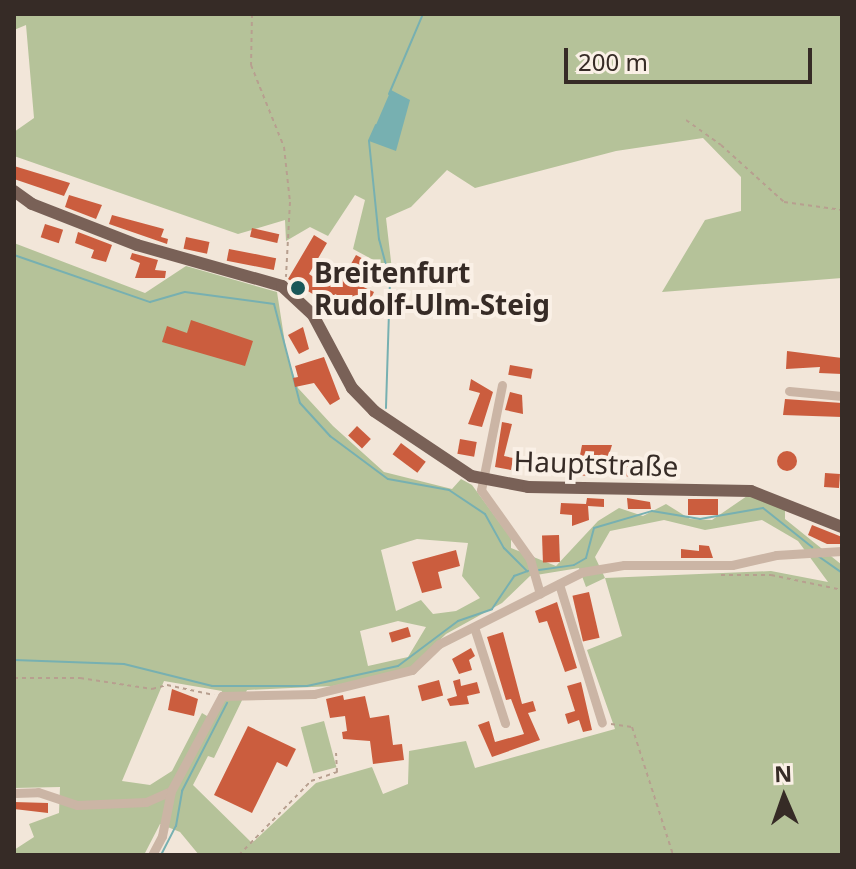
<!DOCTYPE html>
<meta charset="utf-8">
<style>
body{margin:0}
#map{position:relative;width:856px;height:869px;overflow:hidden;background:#f2e6d9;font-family:"Noto Sans",sans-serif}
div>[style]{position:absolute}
.green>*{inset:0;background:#b5c299;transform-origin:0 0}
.water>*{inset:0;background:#77b0b1}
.stream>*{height:2px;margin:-1px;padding:0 1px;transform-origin:1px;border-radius:1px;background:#77b0b1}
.building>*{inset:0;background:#cb5d3e;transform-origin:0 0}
.round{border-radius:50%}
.path>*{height:2px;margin-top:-1px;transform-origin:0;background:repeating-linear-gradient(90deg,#b79f8f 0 4px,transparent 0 8px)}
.minor>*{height:9px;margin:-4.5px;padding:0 4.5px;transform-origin:4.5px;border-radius:4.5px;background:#cbb5a5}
.major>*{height:12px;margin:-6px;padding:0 6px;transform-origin:6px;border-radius:6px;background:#796157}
.dots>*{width:22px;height:22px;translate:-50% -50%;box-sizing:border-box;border:4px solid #faf0e6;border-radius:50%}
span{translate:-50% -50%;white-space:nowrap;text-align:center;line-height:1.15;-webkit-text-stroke:8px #faf0e6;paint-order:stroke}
.poi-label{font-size:28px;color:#362b26;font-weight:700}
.left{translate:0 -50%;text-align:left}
.street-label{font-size:28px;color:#362b26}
.frame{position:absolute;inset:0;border:16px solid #362b26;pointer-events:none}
.north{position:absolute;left:744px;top:757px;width:80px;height:80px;-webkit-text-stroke:6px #faf0e6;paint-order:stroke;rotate:358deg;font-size:22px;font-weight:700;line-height:32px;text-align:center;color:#362b26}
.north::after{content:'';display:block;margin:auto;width:28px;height:36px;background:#362b26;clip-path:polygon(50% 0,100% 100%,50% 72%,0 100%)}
.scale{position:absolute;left:564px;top:48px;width:248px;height:36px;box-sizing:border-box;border:4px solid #362b26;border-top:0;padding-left:10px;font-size:24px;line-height:28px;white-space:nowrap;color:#362b26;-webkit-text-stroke:6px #faf0e6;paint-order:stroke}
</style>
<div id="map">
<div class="green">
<i style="clip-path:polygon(14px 14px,842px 14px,842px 278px,662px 292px,705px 220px,741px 211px,741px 177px,703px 138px,616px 151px,475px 188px,447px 170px,411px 207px,386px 218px,392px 270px,353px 249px,365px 200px,355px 195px,328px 236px,310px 227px,286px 241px,285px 220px,238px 234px,14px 156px,14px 132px,34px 118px,26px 25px,14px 30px)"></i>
<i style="clip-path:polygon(evenodd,14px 243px,145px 293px,186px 266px,277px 292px,287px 356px,298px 388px,333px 426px,384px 472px,452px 489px,461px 479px,472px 485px,511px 538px,511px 548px,556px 566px,598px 521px,619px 508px,643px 516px,666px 504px,690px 519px,712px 520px,747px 496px,769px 499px,785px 509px,785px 519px,842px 565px,842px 855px,199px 855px,180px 832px,160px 824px,144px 855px,14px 855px,14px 850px,34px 837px,29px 824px,59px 813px,60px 787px,14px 788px,14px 243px,664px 520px,705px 530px,762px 520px,798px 541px,828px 582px,771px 571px,605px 578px,595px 557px,610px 531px,664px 520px,14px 243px,417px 539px,468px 543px,462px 576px,480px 598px,456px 611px,433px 614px,421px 600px,396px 611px,381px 550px,417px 539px,14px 243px,579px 568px,586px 587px,605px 578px,622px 636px,587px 650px,615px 729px,475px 768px,466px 741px,409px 751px,408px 784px,383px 794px,372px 767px,316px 783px,252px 843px,193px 785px,208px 756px,214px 758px,247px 690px,333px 686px,411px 668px,446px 634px,502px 603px,530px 576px,579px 568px,14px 243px,398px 621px,426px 627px,408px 657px,368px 666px,360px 631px,398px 621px,14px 243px,164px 681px,222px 691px,212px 719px,202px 713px,172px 771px,150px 785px,122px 781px,164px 681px)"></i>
<i style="left:324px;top:721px;width:48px;height:24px;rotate:75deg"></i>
</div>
<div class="water">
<i style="clip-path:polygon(391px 90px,410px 100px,396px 151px,369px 141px)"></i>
</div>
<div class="stream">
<i style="left:389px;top:94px;width:87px;rotate:-67deg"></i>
<i style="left:376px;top:125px;width:17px;rotate:114deg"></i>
<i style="left:369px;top:141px;width:99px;rotate:84.2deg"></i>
<i style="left:379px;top:239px;width:42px;rotate:75deg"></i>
<i style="left:390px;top:280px;width:128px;rotate:91.8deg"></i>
<i style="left:14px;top:255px;width:144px;rotate:19.1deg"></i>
<i style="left:150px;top:302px;width:36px;rotate:-16deg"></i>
<i style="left:185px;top:292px;width:90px;rotate:7.7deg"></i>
<i style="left:274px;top:304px;width:102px;rotate:75.3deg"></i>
<i style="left:300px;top:403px;width:45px;rotate:47.7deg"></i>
<i style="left:330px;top:436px;width:72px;rotate:36.6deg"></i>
<i style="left:388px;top:479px;width:62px;rotate:10.2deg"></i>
<i style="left:449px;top:490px;width:43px;rotate:33.7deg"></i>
<i style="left:485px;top:514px;width:39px;rotate:61deg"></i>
<i style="left:504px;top:548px;width:33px;rotate:45deg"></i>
<i style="left:818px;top:556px;width:29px;rotate:35deg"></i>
<i style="left:539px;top:570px;width:35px;rotate:-8deg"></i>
<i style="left:574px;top:565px;width:14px;rotate:-30deg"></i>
<i style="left:586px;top:558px;width:31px;rotate:-75deg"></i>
<i style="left:594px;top:528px;width:60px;rotate:-16.3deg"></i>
<i style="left:652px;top:511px;width:49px;rotate:9.5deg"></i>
<i style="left:700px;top:519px;width:64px;rotate:-9.9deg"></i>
<i style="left:763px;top:508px;width:63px;rotate:38.5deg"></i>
<i style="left:14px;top:660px;width:110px;rotate:2.1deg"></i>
<i style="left:124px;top:664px;width:91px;rotate:14deg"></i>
<i style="left:212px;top:686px;width:95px"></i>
<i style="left:307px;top:686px;width:93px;rotate:-12.4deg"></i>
<i style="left:398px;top:666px;width:75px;rotate:-36.9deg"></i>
<i style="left:458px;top:621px;width:36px;rotate:-19deg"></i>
<i style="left:492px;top:609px;width:40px;rotate:-56deg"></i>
<i style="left:514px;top:576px;width:15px;rotate:-20deg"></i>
<i style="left:161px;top:855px;width:33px;rotate:-63deg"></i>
<i style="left:176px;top:826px;width:36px;rotate:-80deg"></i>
<i style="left:182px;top:791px;width:99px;rotate:-62.9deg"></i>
</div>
<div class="building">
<i style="clip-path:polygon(14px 166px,70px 183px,64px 196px,14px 179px)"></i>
<i style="clip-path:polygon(69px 195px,102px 205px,96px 219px,65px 207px)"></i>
<i style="clip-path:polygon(112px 215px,164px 229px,161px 237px,168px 239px,167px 244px,109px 224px)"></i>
<i style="left:45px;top:224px;width:19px;height:14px;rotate:18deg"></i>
<i style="left:252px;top:228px;width:28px;height:9px;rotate:13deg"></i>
<i style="clip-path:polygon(78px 232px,112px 245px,106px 262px,91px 258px,94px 250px,75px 243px)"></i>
<i style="clip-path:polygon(314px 235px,327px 243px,309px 274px,327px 286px,333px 273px,343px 278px,356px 255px,369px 262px,357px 284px,374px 292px,366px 309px,335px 294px,333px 298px,319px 291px,316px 296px,288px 279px)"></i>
<i style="left:186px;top:237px;width:24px;height:12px;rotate:12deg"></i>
<i style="left:229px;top:249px;width:48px;height:12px;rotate:11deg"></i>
<i style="clip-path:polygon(132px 253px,158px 260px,155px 270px,166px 271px,165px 278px,135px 278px,140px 263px,130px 259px)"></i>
<i style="clip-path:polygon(191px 320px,253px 341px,245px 366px,162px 342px,167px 326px,187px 333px)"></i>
<i style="clip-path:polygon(303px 327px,309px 349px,299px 354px,288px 335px)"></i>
<i style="clip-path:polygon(787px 351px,842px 358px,842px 374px,819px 373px,820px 367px,786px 369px)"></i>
<i style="clip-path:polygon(324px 357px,340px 399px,330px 405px,314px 383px,295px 387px,293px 378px,298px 377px,295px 366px)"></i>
<i style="left:510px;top:365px;width:23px;height:10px;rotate:10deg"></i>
<i style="clip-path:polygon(471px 379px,493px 392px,482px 427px,468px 424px,480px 393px,469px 390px)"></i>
<i style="clip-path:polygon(510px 392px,522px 395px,523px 414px,505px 410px)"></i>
<i style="clip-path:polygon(785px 399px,842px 403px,842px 417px,783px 415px)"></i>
<i style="clip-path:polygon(502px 422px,512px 424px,504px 456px,513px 458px,511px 470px,495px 467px)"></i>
<i style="left:357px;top:426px;width:19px;height:13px;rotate:43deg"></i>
<i style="left:460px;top:439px;width:17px;height:15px;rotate:10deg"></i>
<i style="left:401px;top:443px;width:31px;height:14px;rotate:37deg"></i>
<i style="clip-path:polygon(582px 445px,612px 445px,602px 477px,576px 475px)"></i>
<i class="round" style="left:777px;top:451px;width:20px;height:20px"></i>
<i style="clip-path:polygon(617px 456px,629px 456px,629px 465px,641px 465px,641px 477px,616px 476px)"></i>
<i style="left:825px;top:473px;width:15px;height:14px;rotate:4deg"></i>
<i style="clip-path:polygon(587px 498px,604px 499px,604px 507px,588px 506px,589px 520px,572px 526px,572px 515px,560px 514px,561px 503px,586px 504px)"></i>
<i style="clip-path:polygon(627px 498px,650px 502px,651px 509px,628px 509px)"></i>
<i style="left:688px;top:499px;width:30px;height:16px"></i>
<i style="clip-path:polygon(812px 525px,842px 537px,842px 544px,827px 544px,808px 535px)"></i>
<i style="left:559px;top:535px;width:27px;height:17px;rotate:88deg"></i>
<i style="clip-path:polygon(699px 545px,709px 546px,713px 558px,681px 558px,681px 549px,699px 551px)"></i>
<i style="clip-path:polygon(456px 550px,460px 566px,438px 572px,442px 588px,422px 593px,412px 562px)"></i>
<i style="left:589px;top:592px;width:47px;height:17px;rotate:77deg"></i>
<i style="clip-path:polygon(557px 602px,577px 668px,565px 672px,547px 621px,539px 623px,535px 611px)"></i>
<i style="left:408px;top:627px;width:10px;height:20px;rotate:73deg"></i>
<i style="clip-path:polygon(503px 632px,522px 704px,533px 701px,536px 711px,528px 713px,540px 740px,492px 757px,478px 725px,489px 721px,495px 742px,524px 734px,511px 699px,506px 700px,487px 637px)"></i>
<i style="clip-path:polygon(471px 648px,475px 656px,469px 660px,472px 670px,459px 674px,452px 659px)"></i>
<i style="clip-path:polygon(460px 679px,461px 686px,477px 682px,480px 693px,467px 696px,469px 704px,450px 706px,447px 699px,457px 696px,453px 681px)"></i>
<i style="left:439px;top:680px;width:16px;height:22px;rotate:75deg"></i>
<i style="clip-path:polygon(581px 682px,592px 730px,583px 732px,579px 720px,568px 724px,565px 714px,575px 711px,567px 686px)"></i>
<i style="clip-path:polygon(172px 689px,198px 699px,194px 716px,168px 710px)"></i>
<i style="clip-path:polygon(343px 695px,344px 700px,365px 696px,370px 718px,389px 715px,393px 745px,402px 744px,404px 760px,373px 764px,370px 741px,343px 739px,342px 732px,347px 731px,345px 716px,330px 718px,326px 699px)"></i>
<i style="clip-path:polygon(248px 726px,296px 749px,287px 767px,277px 762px,252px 813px,214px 795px)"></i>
<i style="clip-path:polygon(14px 802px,48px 803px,48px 813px,14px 809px)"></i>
</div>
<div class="path">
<i style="left:252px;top:14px;width:51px;rotate:91.1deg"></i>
<i style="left:251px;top:65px;width:88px;rotate:68.1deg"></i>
<i style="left:284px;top:147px;width:55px;rotate:83.8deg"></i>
<i style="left:290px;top:202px;width:75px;rotate:93.1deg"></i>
<i style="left:686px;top:120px;width:43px;rotate:35.5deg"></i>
<i style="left:721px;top:145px;width:85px;rotate:42.1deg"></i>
<i style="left:784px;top:202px;width:59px;rotate:7.9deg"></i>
<i style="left:721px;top:575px;width:50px"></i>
<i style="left:771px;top:575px;width:73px;rotate:11.9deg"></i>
<i style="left:14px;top:678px;width:66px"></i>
<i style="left:80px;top:678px;width:73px;rotate:8.7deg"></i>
<i style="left:152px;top:689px;width:16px;rotate:-15deg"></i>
<i style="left:167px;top:685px;width:48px;rotate:12deg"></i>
<i style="left:611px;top:724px;width:21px;rotate:8deg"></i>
<i style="left:632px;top:727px;width:134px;rotate:72.2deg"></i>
<i style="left:239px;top:855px;width:103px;rotate:-45.8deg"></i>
<i style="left:311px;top:781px;width:28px;rotate:-19deg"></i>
<i style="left:337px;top:772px;width:19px;rotate:-93deg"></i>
</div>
<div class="minor">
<i style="left:502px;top:385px;width:107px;rotate:101.3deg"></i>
<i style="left:481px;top:490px;width:85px;rotate:54.6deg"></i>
<i style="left:530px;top:559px;width:36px;rotate:74deg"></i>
<i style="left:789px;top:391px;width:53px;rotate:5.4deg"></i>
<i style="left:559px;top:584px;width:145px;rotate:72.8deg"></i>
<i style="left:474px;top:627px;width:101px;rotate:72.1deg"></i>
<i style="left:14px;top:793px;width:24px;rotate:-2deg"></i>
<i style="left:38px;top:792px;width:41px;rotate:18.4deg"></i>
<i style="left:77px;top:805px;width:69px;rotate:-2.5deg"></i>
<i style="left:146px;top:802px;width:27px;rotate:-24deg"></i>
<i style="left:152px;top:855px;width:21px;rotate:-62deg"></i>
<i style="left:162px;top:836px;width:46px;rotate:-78.7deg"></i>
<i style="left:171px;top:791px;width:108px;rotate:-61.8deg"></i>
<i style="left:222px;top:696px;width:92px;rotate:-1.2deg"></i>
<i style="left:314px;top:694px;width:101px;rotate:-13.8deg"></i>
<i style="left:412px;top:670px;width:37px;rotate:-44deg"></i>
<i style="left:439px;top:644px;width:160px;rotate:-26.7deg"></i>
<i style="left:582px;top:572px;width:43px;rotate:-9.5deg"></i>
<i style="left:624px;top:565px;width:108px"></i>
<i style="left:732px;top:565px;width:45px;rotate:-12.8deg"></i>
<i style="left:776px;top:555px;width:66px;rotate:-3.5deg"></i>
</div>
<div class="major">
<i style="left:14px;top:191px;width:22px;rotate:36deg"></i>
<i style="left:32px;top:204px;width:113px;rotate:21.3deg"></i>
<i style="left:137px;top:245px;width:151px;rotate:15.8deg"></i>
<i style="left:282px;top:286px;width:42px;rotate:43.1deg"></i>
<i style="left:313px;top:315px;width:83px;rotate:61.9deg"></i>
<i style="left:352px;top:388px;width:32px;rotate:46deg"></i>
<i style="left:374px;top:411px;width:117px;rotate:33.8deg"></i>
<i style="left:471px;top:476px;width:58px;rotate:10.9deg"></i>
<i style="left:528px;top:487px;width:223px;rotate:1deg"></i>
<i style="left:751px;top:491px;width:98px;rotate:21.6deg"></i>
</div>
<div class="dots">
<i style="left:298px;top:288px;background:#1a5759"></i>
</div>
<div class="poi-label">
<span class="left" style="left:314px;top:288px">Breitenfurt<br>Rudolf-Ulm-Steig</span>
</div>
<div class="street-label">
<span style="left:596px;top:463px;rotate:2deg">Hauptstraße</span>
</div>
<div class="frame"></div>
<div class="north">N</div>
<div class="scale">200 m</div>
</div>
